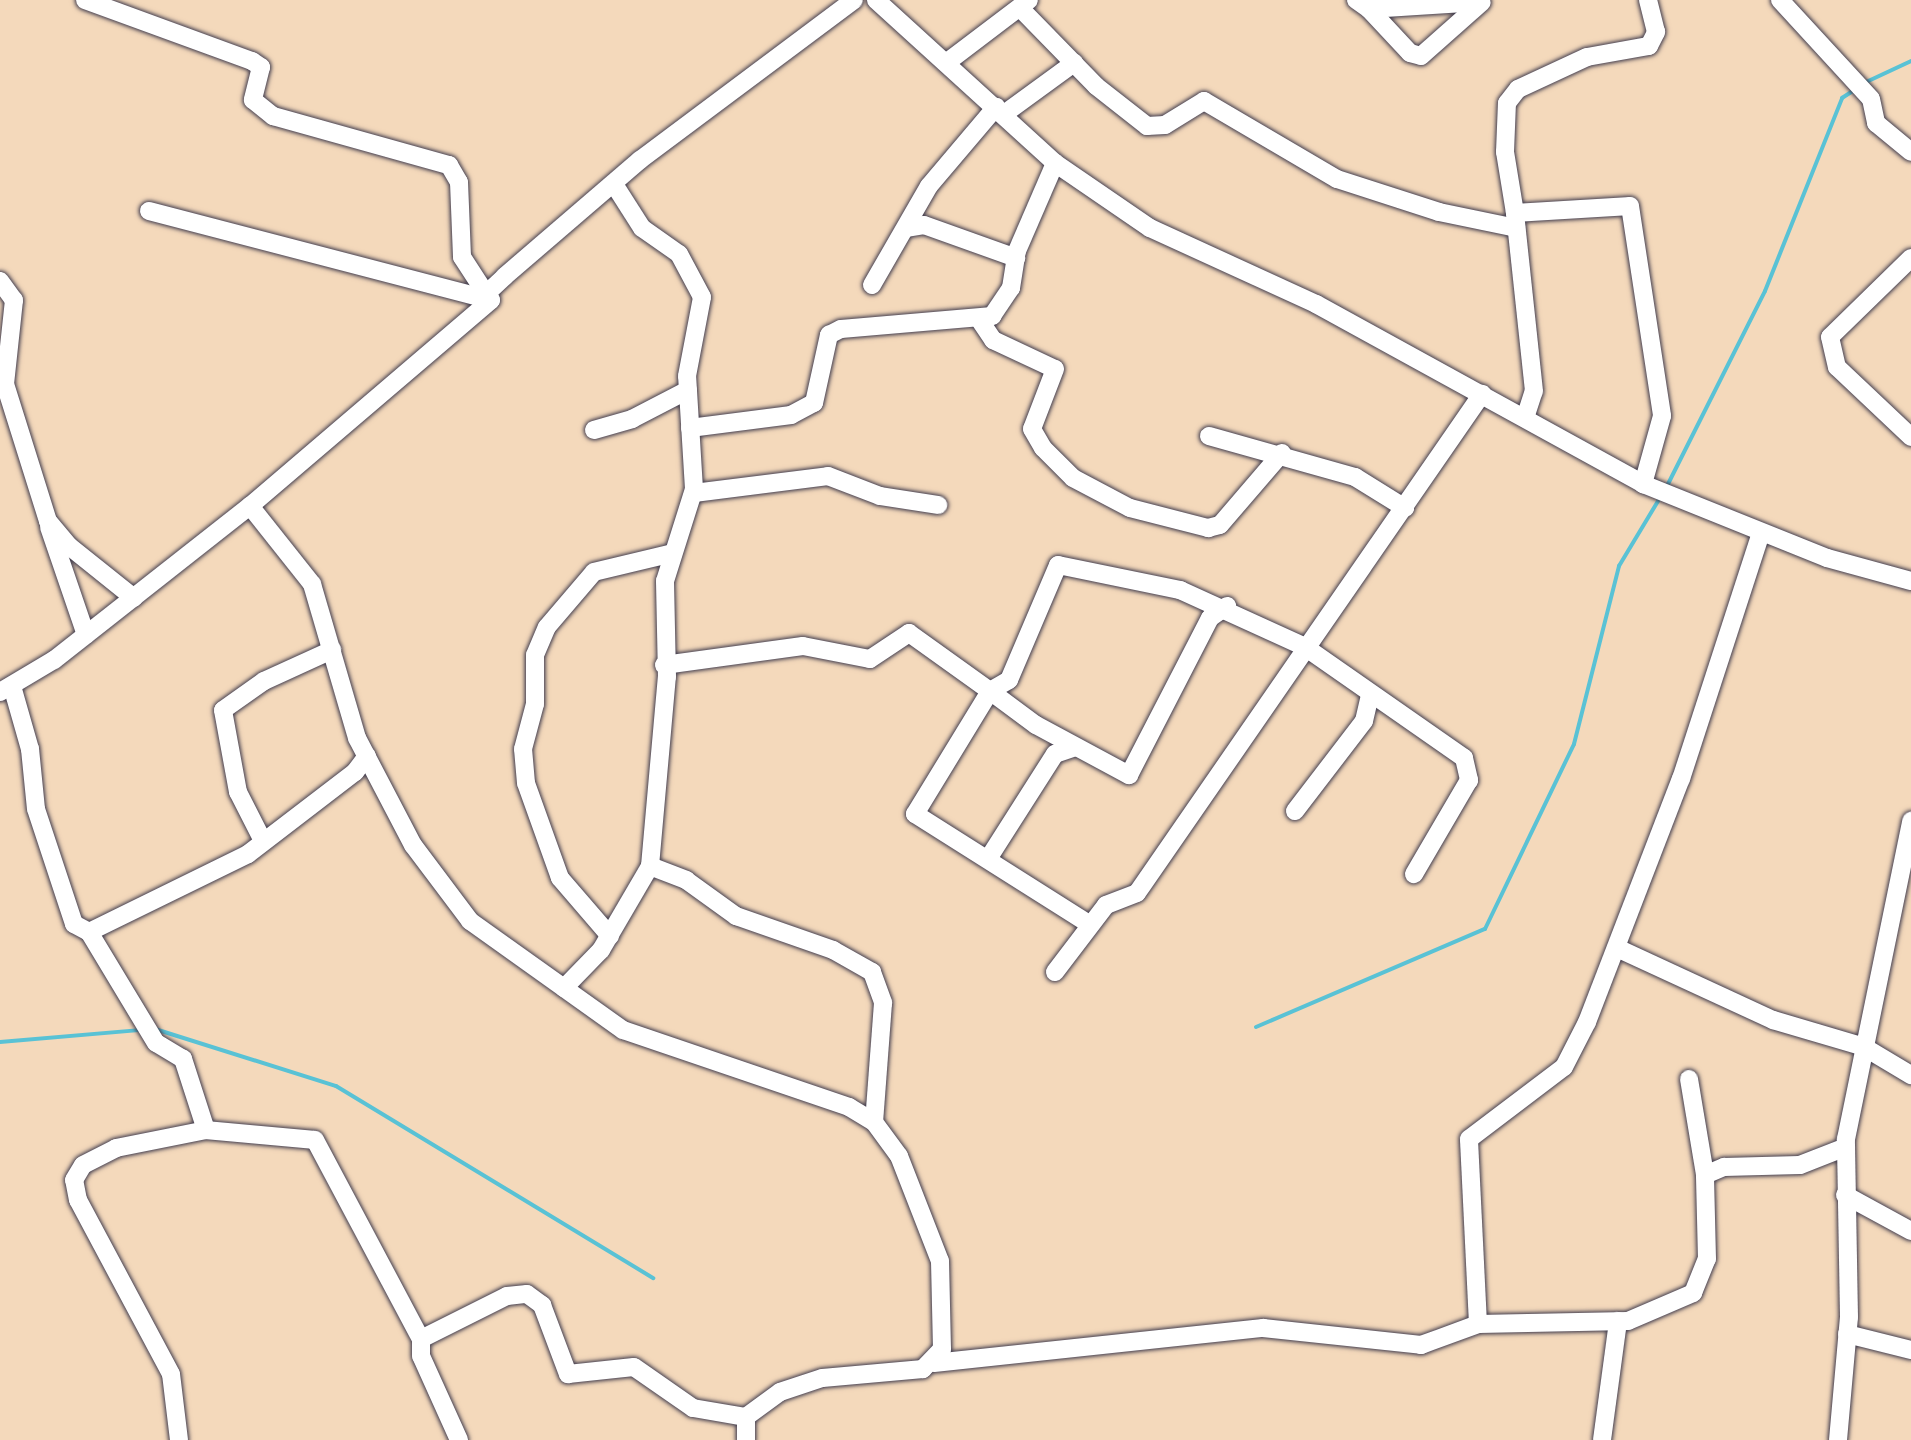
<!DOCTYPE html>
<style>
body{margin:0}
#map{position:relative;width:1911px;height:1440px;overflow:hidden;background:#f4d9bb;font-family:"IM FELL Great Primer",serif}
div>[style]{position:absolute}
.stream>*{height:4px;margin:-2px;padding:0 2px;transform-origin:2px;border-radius:2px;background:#59c2d5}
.roads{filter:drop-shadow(0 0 2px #423d4e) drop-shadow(0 0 2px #423d4e)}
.minor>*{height:18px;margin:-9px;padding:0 9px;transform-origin:9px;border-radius:9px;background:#fff}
span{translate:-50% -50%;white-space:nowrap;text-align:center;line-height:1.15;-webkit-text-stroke:8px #fbf7ec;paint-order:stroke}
</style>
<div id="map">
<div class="stream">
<i style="left:1864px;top:83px;width:52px;rotate:-25.1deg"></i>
<i style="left:1666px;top:488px;width:220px;rotate:-63.3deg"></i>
<i style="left:1765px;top:291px;width:208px;rotate:-68.2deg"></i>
<i style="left:1842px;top:98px;width:17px;rotate:-33deg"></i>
<i style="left:1256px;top:1027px;width:249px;rotate:-23.2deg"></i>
<i style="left:1485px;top:929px;width:205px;rotate:-64.3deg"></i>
<i style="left:1574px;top:744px;width:184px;rotate:-75.8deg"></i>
<i style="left:1619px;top:566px;width:82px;rotate:-59deg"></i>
<i style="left:155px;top:1029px;width:190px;rotate:17.5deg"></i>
<i style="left:336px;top:1086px;width:371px;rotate:31.2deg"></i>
<i style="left:0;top:1042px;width:142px;rotate:-4.9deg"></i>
</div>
<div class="roads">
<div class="minor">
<i style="left:85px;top:0;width:178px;rotate:20.1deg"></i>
<i style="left:252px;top:61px;width:11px;rotate:34deg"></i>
<i style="left:261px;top:67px;width:34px;rotate:104deg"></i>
<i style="left:253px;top:100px;width:26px;rotate:39deg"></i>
<i style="left:273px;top:116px;width:183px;rotate:15.6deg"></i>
<i style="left:449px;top:165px;width:20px;rotate:60deg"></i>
<i style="left:459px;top:182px;width:75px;rotate:87.7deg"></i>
<i style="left:462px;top:257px;width:44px;rotate:57deg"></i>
<i style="left:876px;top:0;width:242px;rotate:42.3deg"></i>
<i style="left:1055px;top:163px;width:115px;rotate:34.4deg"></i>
<i style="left:1150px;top:228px;width:183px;rotate:24.6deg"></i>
<i style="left:1316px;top:304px;width:373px;rotate:28.8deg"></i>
<i style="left:1643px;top:484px;width:198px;rotate:21.9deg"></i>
<i style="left:1827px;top:558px;width:87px;rotate:15.3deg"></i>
<i style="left:1356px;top:0;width:16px;rotate:35deg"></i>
<i style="left:1369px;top:9px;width:111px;rotate:-3.6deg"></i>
<i style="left:1780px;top:0;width:134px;rotate:47.4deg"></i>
<i style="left:1871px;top:99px;width:25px;rotate:78deg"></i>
<i style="left:1876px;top:123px;width:45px;rotate:39.6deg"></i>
<i style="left:1020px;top:8px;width:109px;rotate:45.7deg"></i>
<i style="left:1096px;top:86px;width:65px;rotate:38.1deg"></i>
<i style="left:1147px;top:126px;width:18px;rotate:-3deg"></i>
<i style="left:1165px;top:125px;width:46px;rotate:-31.6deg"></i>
<i style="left:1204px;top:101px;width:154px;rotate:30.4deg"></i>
<i style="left:1337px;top:179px;width:107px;rotate:17.9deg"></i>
<i style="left:1439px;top:212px;width:79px;rotate:11.7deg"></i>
<i style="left:1369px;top:9px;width:60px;rotate:47deg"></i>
<i style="left:1410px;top:53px;width:11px;rotate:15deg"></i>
<i style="left:1421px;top:56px;width:81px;rotate:-41.5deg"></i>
<i style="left:946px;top:63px;width:104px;rotate:-37.2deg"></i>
<i style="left:1004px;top:114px;width:87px;rotate:-36.1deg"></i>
<i style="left:149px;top:211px;width:353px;rotate:14.6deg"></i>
<i style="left:1515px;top:213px;width:62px;rotate:-99.3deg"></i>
<i style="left:1505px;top:152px;width:49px;rotate:-87.7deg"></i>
<i style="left:1507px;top:103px;width:18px;rotate:-52deg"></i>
<i style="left:1518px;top:89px;width:76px;rotate:-24.9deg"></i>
<i style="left:1587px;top:57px;width:63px;rotate:-10.1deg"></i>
<i style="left:1649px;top:46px;width:16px;rotate:-63deg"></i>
<i style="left:1656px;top:32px;width:33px;rotate:-104deg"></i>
<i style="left:907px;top:228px;width:17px;rotate:-10deg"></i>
<i style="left:924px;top:225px;width:98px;rotate:19.7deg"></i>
<i style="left:1911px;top:258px;width:113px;rotate:135.7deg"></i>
<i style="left:1830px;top:337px;width:31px;rotate:77deg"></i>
<i style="left:1837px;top:367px;width:102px;rotate:43.4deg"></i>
<i style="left:0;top:281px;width:24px;rotate:54deg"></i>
<i style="left:14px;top:300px;width:84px;rotate:96.1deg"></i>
<i style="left:5px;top:384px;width:144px;rotate:72.6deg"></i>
<i style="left:48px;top:521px;width:33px;rotate:50deg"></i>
<i style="left:69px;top:546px;width:83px;rotate:38.7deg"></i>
<i style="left:872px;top:285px;width:114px;rotate:-60.1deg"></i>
<i style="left:929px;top:186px;width:104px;rotate:-49.7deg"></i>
<i style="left:981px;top:322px;width:22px;rotate:56deg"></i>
<i style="left:993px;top:340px;width:68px;rotate:25.1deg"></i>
<i style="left:1055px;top:369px;width:64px;rotate:111deg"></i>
<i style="left:1032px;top:429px;width:22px;rotate:60deg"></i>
<i style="left:1043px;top:448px;width:42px;rotate:45deg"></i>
<i style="left:1073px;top:478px;width:64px;rotate:27.8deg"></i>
<i style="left:1130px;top:508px;width:81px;rotate:14.4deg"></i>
<i style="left:1208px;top:528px;width:12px;rotate:-14deg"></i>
<i style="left:1220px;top:525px;width:95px;rotate:-49.3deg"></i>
<i style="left:1525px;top:418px;width:28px;rotate:-72deg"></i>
<i style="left:1534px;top:391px;width:179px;rotate:-96.1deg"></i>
<i style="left:1515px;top:213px;width:115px;rotate:-3.5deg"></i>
<i style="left:1630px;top:206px;width:212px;rotate:81.3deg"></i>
<i style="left:1662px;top:416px;width:71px;rotate:105.6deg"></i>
<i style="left:690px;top:428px;width:102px;rotate:-7.3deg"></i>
<i style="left:791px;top:415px;width:26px;rotate:-28deg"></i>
<i style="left:814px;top:403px;width:70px;rotate:-77.6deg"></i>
<i style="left:829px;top:335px;width:13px;rotate:-27deg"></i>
<i style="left:841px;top:329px;width:152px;rotate:-4.9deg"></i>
<i style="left:992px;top:316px;width:34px;rotate:-56deg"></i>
<i style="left:1011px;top:288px;width:37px;rotate:-81deg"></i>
<i style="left:1017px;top:251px;width:96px;rotate:-66.6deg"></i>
<i style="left:594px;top:430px;width:40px;rotate:-16deg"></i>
<i style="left:632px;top:419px;width:63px;rotate:-27.4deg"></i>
<i style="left:1209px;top:436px;width:152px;rotate:15.7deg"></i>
<i style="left:1355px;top:477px;width:59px;rotate:31.8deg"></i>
<i style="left:694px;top:493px;width:135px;rotate:-7.2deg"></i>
<i style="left:828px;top:476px;width:56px;rotate:21deg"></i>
<i style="left:880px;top:496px;width:59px;rotate:8.8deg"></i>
<i style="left:250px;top:506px;width:100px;rotate:51.5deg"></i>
<i style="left:312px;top:584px;width:160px;rotate:73.7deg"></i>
<i style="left:357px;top:738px;width:121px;rotate:62.4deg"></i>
<i style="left:413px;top:845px;width:95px;rotate:53.1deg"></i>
<i style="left:470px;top:921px;width:188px;rotate:35.5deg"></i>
<i style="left:623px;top:1030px;width:239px;rotate:18.8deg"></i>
<i style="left:849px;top:1107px;width:29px;rotate:31deg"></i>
<i style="left:874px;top:1122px;width:42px;rotate:53.7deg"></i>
<i style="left:899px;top:1156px;width:113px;rotate:68.7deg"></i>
<i style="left:940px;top:1261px;width:88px;rotate:88.7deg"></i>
<i style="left:942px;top:1349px;width:28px;rotate:134deg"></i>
<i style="left:923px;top:1369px;width:101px;rotate:174.9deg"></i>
<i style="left:822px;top:1378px;width:44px;rotate:161.6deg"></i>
<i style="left:780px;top:1392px;width:42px;rotate:143.7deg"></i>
<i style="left:746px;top:1417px;width:23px;rotate:90deg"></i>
<i style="left:49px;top:527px;width:114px;rotate:71.1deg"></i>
<i style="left:664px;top:665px;width:140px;rotate:-7.8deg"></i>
<i style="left:803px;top:646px;width:68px;rotate:11deg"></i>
<i style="left:870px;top:659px;width:47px;rotate:-33.7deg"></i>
<i style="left:909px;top:633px;width:100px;rotate:35.6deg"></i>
<i style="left:990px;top:691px;width:22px;rotate:-30deg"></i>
<i style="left:1009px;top:680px;width:125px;rotate:-66.9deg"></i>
<i style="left:1058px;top:565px;width:125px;rotate:11.6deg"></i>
<i style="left:1180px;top:590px;width:137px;rotate:24.5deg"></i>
<i style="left:1305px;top:647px;width:194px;rotate:34.9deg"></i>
<i style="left:1464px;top:758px;width:23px;rotate:77deg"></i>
<i style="left:1469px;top:780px;width:109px;rotate:120.3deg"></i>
<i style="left:12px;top:686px;width:66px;rotate:74.1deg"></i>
<i style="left:30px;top:749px;width:60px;rotate:84.3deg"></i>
<i style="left:36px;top:809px;width:121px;rotate:71.7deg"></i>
<i style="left:74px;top:924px;width:17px;rotate:28deg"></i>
<i style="left:0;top:692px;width:63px;rotate:-30.7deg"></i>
<i style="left:54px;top:660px;width:249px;rotate:-38.2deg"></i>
<i style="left:250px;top:506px;width:317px;rotate:-40.5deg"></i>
<i style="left:491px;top:300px;width:8px;rotate:-130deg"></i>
<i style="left:486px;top:294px;width:26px;rotate:-43deg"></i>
<i style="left:505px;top:276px;width:178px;rotate:-40.7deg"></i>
<i style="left:640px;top:160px;width:267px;rotate:-36.8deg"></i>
<i style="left:1295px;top:811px;width:113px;rotate:-52.5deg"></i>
<i style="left:1364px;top:721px;width:26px;rotate:-77deg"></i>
<i style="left:263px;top:841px;width:55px;rotate:-117deg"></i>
<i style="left:238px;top:792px;width:83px;rotate:-100.4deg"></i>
<i style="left:223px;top:710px;width:50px;rotate:-35.3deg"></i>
<i style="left:264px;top:681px;width:75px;rotate:-24.5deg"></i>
<i style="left:988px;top:859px;width:125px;rotate:-57.5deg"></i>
<i style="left:1055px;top:754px;width:21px;rotate:-19deg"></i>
<i style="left:650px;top:866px;width:39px;rotate:21deg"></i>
<i style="left:686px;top:880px;width:62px;rotate:35.8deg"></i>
<i style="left:736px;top:916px;width:103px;rotate:19.3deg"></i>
<i style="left:833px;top:950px;width:45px;rotate:29.4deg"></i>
<i style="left:872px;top:972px;width:33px;rotate:70deg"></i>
<i style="left:883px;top:1003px;width:119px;rotate:94.3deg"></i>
<i style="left:1089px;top:924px;width:206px;rotate:-147.7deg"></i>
<i style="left:915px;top:814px;width:144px;rotate:-58.6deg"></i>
<i style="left:990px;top:691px;width:57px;rotate:36.5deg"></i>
<i style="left:1036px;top:725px;width:106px;rotate:28.3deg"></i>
<i style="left:1129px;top:775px;width:177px;rotate:-62.7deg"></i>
<i style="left:1210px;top:618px;width:21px;rotate:-35deg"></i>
<i style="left:610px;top:936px;width:77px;rotate:-130.8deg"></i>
<i style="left:560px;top:878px;width:101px;rotate:-109.7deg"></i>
<i style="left:526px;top:783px;width:34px;rotate:-95deg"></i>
<i style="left:523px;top:749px;width:47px;rotate:-75.1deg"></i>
<i style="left:535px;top:704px;width:49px;rotate:-90deg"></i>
<i style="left:535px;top:655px;width:30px;rotate:-67deg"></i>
<i style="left:547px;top:627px;width:72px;rotate:-49.5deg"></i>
<i style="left:594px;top:572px;width:81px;rotate:-13.5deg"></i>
<i style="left:1617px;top:948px;width:172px;rotate:24.8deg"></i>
<i style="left:1773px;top:1020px;width:95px;rotate:16.5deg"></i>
<i style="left:1864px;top:1047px;width:55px;rotate:30.8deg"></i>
<i style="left:1055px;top:972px;width:84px;rotate:-52.7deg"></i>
<i style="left:1106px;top:905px;width:33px;rotate:-21deg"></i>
<i style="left:1137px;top:893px;width:607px;rotate:-55.34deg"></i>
<i style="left:564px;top:988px;width:53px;rotate:-45.8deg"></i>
<i style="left:601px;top:950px;width:97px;rotate:-59.7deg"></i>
<i style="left:650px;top:866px;width:190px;rotate:-84.9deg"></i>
<i style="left:667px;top:677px;width:96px;rotate:-91.2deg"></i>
<i style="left:665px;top:581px;width:96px;rotate:-72.5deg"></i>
<i style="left:694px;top:489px;width:113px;rotate:-93.5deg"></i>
<i style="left:687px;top:376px;width:80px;rotate:-79.2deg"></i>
<i style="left:702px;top:297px;width:49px;rotate:-118.1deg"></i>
<i style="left:679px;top:254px;width:45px;rotate:-144.9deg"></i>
<i style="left:642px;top:228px;width:52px;rotate:-122.5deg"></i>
<i style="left:1689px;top:1079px;width:97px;rotate:80.5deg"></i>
<i style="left:206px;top:1130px;width:75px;rotate:-107.9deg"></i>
<i style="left:183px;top:1059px;width:31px;rotate:-149deg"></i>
<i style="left:156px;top:1043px;width:130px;rotate:-121.1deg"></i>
<i style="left:89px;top:932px;width:177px;rotate:-26.1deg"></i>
<i style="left:248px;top:854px;width:135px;rotate:-37.5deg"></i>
<i style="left:355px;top:772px;width:20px;rotate:-53deg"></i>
<i style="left:1845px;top:1195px;width:75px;rotate:28.6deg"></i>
<i style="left:1478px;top:1324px;width:185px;rotate:-92.8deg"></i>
<i style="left:1469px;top:1139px;width:119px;rotate:-37.2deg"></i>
<i style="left:1564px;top:1067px;width:51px;rotate:-62.9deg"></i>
<i style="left:1587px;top:1022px;width:261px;rotate:-68.9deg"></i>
<i style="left:1681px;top:779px;width:259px;rotate:-72deg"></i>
<i style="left:1847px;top:1334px;width:66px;rotate:14deg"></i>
<i style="left:934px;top:1363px;width:331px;rotate:-6.1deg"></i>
<i style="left:1263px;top:1328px;width:159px;rotate:6.1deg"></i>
<i style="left:1421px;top:1345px;width:61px;rotate:-20.2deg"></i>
<i style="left:1478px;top:1324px;width:150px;rotate:-1.1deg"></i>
<i style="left:1628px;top:1321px;width:71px;rotate:-23.3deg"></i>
<i style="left:1693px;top:1293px;width:37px;rotate:-68deg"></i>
<i style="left:1707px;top:1259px;width:84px;rotate:-91.4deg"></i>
<i style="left:1705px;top:1175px;width:21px;rotate:-23deg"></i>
<i style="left:1724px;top:1167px;width:76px;rotate:-1.5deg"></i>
<i style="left:1800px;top:1165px;width:49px;rotate:-21.4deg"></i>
<i style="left:179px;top:1440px;width:66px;rotate:-96.9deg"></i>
<i style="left:171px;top:1374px;width:197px;rotate:-118.1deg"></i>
<i style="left:78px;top:1200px;width:20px;rotate:-101deg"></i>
<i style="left:74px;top:1180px;width:17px;rotate:-59deg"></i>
<i style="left:83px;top:1165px;width:37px;rotate:-27deg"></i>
<i style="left:116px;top:1148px;width:92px;rotate:-11.3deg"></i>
<i style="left:206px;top:1130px;width:109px;rotate:5.2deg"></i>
<i style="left:315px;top:1140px;width:225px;rotate:62deg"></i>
<i style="left:459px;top:1440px;width:92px;rotate:-114.3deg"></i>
<i style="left:421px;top:1356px;width:17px;rotate:-90deg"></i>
<i style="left:421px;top:1339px;width:96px;rotate:-26.6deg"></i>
<i style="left:507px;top:1296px;width:20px;rotate:-6deg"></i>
<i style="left:527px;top:1294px;width:19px;rotate:36deg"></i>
<i style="left:542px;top:1305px;width:74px;rotate:69.4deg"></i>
<i style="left:568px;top:1374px;width:66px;rotate:-6.1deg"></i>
<i style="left:634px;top:1367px;width:72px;rotate:34.8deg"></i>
<i style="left:693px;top:1408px;width:54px;rotate:9.6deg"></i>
<i style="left:1602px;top:1440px;width:120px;rotate:-82.3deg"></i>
<i style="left:1838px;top:1440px;width:123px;rotate:-84.9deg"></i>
<i style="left:1849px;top:1317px;width:178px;rotate:-91deg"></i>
<i style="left:1846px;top:1139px;width:325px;rotate:-78.4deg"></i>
</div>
</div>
</div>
